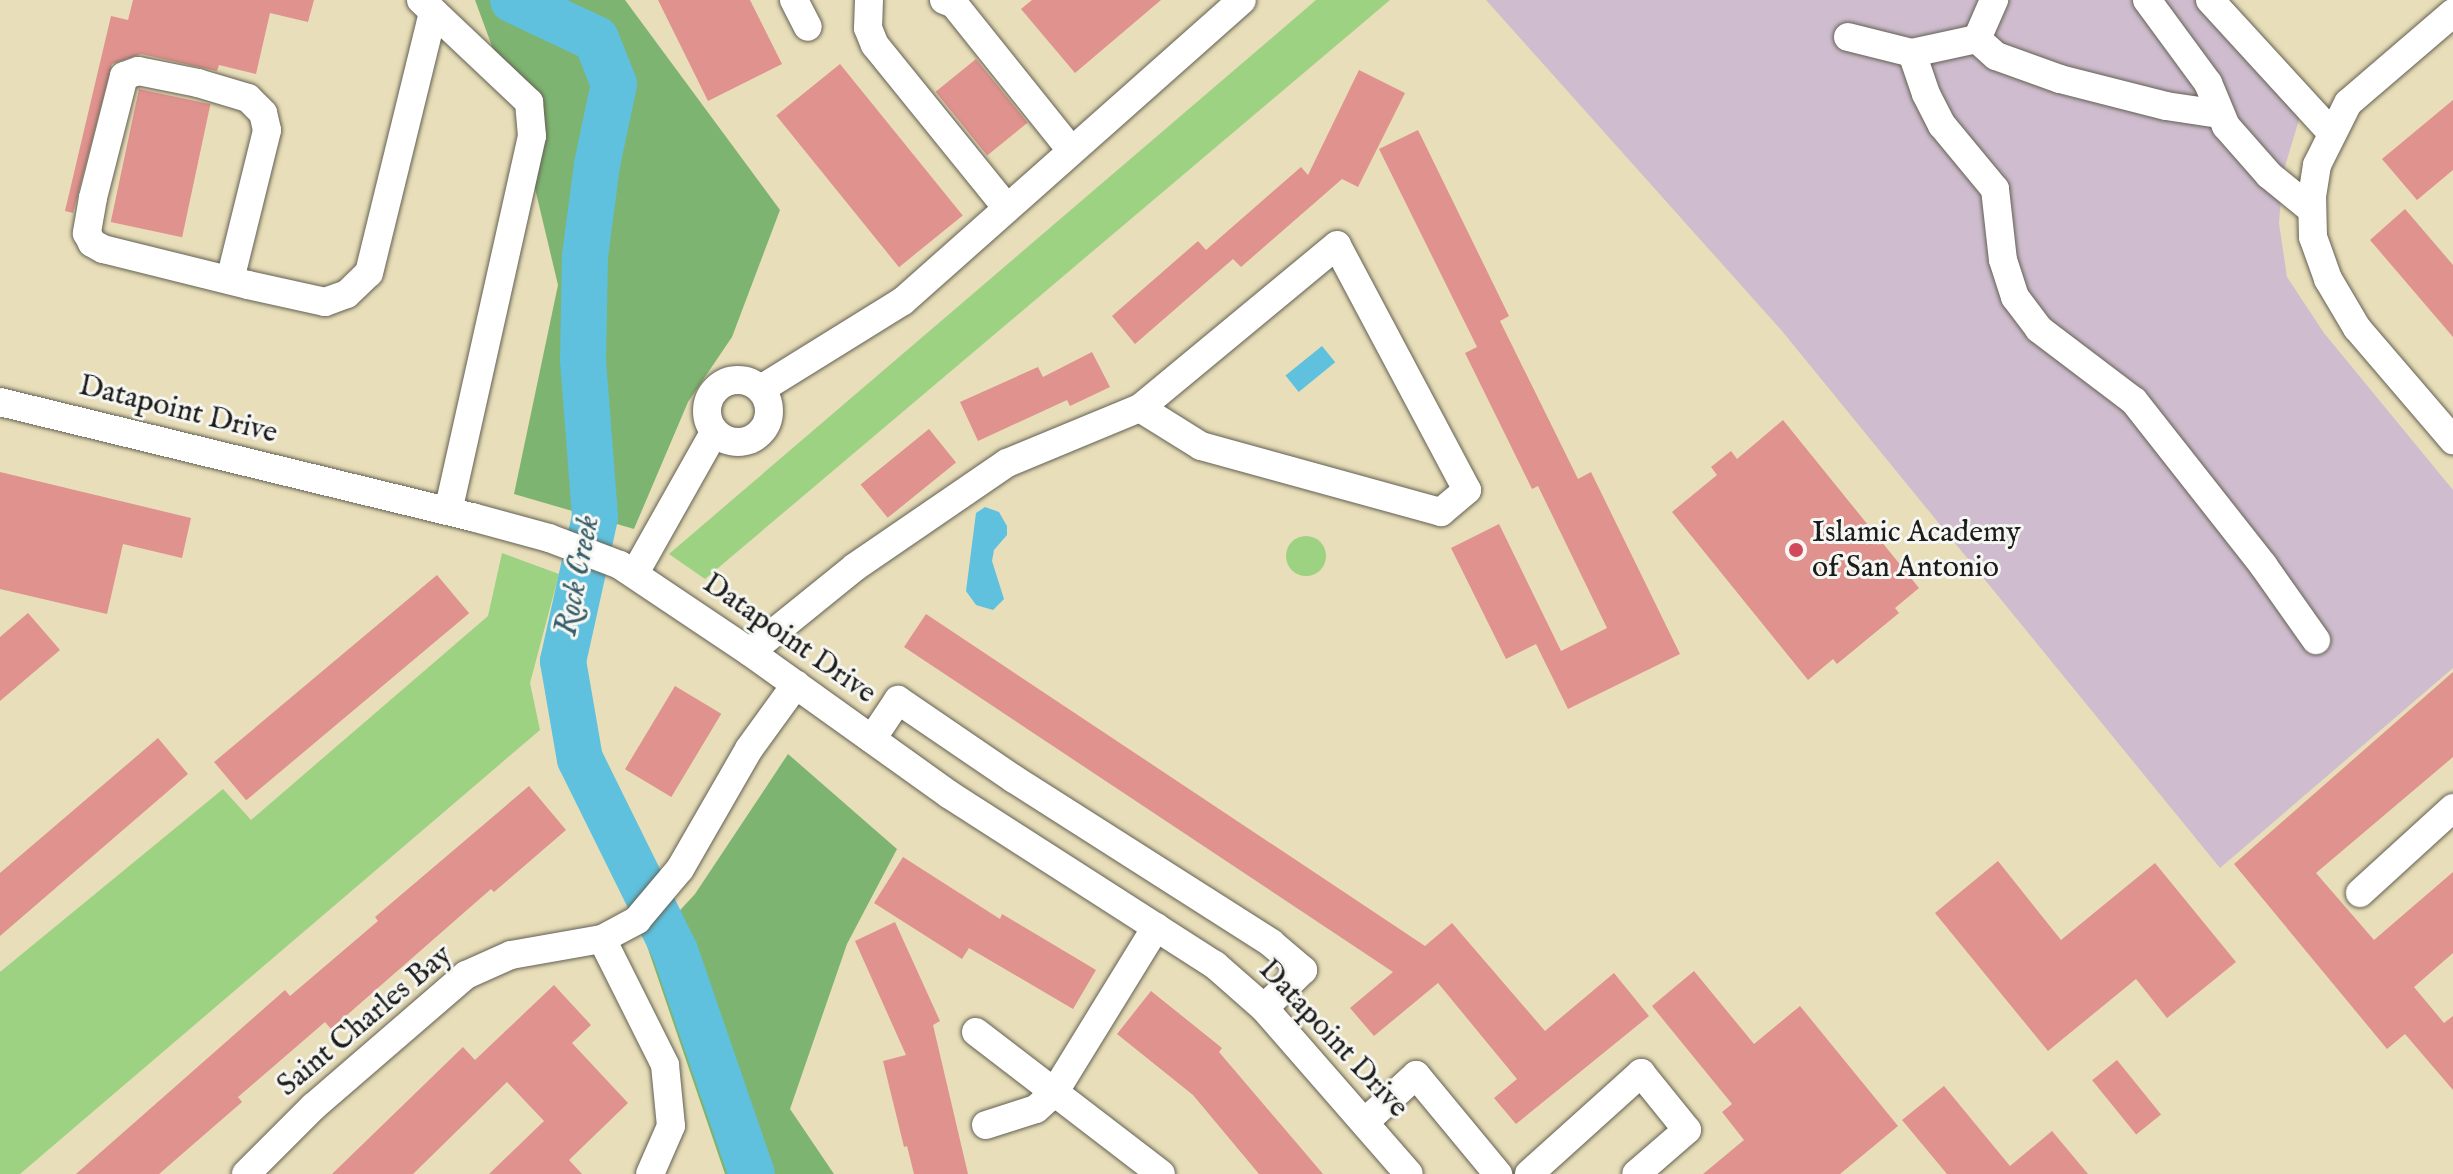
<!DOCTYPE html>
<style>
body{margin:0}
#map{position:relative;width:2453px;height:1174px;overflow:hidden;background:#e8deb9;font-family:"IM FELL English",serif}
div>[style]{position:absolute}
.industrial>*{inset:0;background:#cfbdcf}
.green>*{inset:0;background:#9dd283}
.round{border-radius:50%}
.forest>*{inset:0;background:#7eb471}
.water>*{inset:0;background:#5fc1dd;transform-origin:0 0}
.river>*{height:46px;margin:-23px;padding:0 23px;transform-origin:23px;border-radius:23px;background:#5fc1dd}
.building>*{inset:0;background:#e0928e;transform-origin:0 0}
.roads{filter:drop-shadow(0 0 2px #636053) drop-shadow(0 0 2px #636053)}
.minor>*{height:28px;margin:-14px;padding:0 14px;transform-origin:14px;border-radius:14px;background:#fff}
.minor>.ring{margin:-14px;padding:0;box-sizing:content-box;background:none;border:28px solid #fff;border-radius:50%}
.dots>*{width:22px;height:22px;translate:-50% -50%;box-sizing:border-box;border:4px solid #f6f6f2;border-radius:50%}
span{translate:-50% -50%;white-space:nowrap;text-align:center;line-height:1.15;-webkit-text-stroke:6px #f6f6f2;paint-order:stroke}
.street-label{font-size:30px;color:#1c1c1c}
.poi-label{font-size:30px;color:#1c1c1c}
.left{translate:0 -50%;text-align:left}
.water-label{font-size:32px;color:#375e69;font-style:italic}
</style>
<div id="map">
<div class="industrial">
<i style="clip-path:polygon(1486px 0,2230px 0,2307px 93px,2283px 173px,2279px 223px,2287px 277px,2324px 333px,2453px 490px,2453px 668px,2220px 868px,1782px 331px)"></i>
</div>
<div class="green">
<i style="clip-path:polygon(1316px 0,1390px 0,705px 579px,669px 554px)"></i>
<i class="round" style="left:1286px;top:536px;width:40px;height:40px"></i>
<i style="clip-path:polygon(502px 553px,559px 574px,530px 683px,540px 730px,20px 1174px,0 1174px,0 972px,223px 789px,251px 820px,488px 616px)"></i>
</div>
<div class="forest">
<i style="clip-path:polygon(475px 0,625px 0,780px 210px,732px 337px,688px 402px,634px 529px,514px 494px,558px 285px,518px 117px)"></i>
<i style="clip-path:polygon(788px 754px,897px 849px,847px 944px,790px 1109px,834px 1174px,725px 1174px,647px 946px,695px 894px)"></i>
</div>
<div class="water">
<i style="left:1322px;top:346px;width:21px;height:47px;rotate:51deg"></i>
<i style="clip-path:polygon(985px 507px,999px 512px,1007px 526px,1007px 535px,994px 550px,992px 561px,1004px 599px,993px 610px,976px 605px,966px 591px,976px 513px)"></i>
</div>
<div class="river">
<i style="left:513px;top:0;width:92px;rotate:25.2deg"></i>
<i style="left:596px;top:39px;width:48px;rotate:68.2deg"></i>
<i style="left:614px;top:84px;width:83px;rotate:101.9deg"></i>
<i style="left:597px;top:165px;width:92px;rotate:97.5deg"></i>
<i style="left:585px;top:256px;width:104px;rotate:91.1deg"></i>
<i style="left:583px;top:360px;width:157px;rotate:85.6deg"></i>
<i style="left:595px;top:517px;width:148px;rotate:102.5deg"></i>
<i style="left:563px;top:661px;width:99px;rotate:80.2deg"></i>
<i style="left:580px;top:759px;width:214px;rotate:63.7deg"></i>
<i style="left:675px;top:951px;width:236px;rotate:71deg"></i>
</div>
<div class="building">
<i style="clip-path:polygon(133px 0,314px 0,308px 22px,270px 13px,256px 74px,219px 65px,217px 71px,141px 54px,112px 64px,73px 213px,65px 211px,111px 16px,128px 20px)"></i>
<i style="clip-path:polygon(658px 0,750px 0,782px 64px,708px 101px)"></i>
<i style="clip-path:polygon(1032px 0,1161px 0,1075px 73px,1021px 9px)"></i>
<i style="left:976px;top:59px;width:82px;height:52px;rotate:51deg"></i>
<i style="left:840px;top:64px;width:195px;height:82px;rotate:51deg"></i>
<i style="clip-path:polygon(1359px 70px,1405px 93px,1358px 187px,1342px 179px,1241px 267px,1233px 259px,1135px 344px,1112px 316px,1198px 241px,1206px 250px,1301px 167px,1308px 175px)"></i>
<i style="left:139px;top:89px;width:73px;height:136px;rotate:12deg"></i>
<i style="clip-path:polygon(2453px 100px,2453px 170px,2417px 200px,2382px 159px)"></i>
<i style="clip-path:polygon(1418px 130px,1509px 316px,1500px 321px,1578px 479px,1591px 472px,1680px 654px,1568px 709px,1536px 644px,1506px 659px,1451px 548px,1499px 524px,1561px 651px,1607px 628px,1538px 486px,1532px 489px,1465px 353px,1477px 347px,1379px 149px)"></i>
<i style="clip-path:polygon(2405px 209px,2453px 265px,2453px 337px,2370px 240px)"></i>
<i style="clip-path:polygon(1092px 352px,1110px 387px,1070px 406px,1067px 400px,978px 441px,960px 402px,1038px 367px,1043px 377px)"></i>
<i style="clip-path:polygon(1783px 420px,1919px 588px,1895px 608px,1899px 613px,1837px 664px,1833px 659px,1808px 680px,1672px 512px,1717px 475px,1711px 467px,1731px 451px,1737px 459px)"></i>
<i style="left:929px;top:429px;width:43px;height:88px;rotate:51deg"></i>
<i style="clip-path:polygon(0 472px,191px 518px,182px 558px,123px 544px,107px 614px,0 589px)"></i>
<i style="left:437px;top:575px;width:50px;height:291px;rotate:50deg"></i>
<i style="clip-path:polygon(28px 613px,60px 650px,0 701px,0 637px)"></i>
<i style="clip-path:polygon(926px 614px,1425px 946px,1452px 923px,1545px 1031px,1614px 973px,1649px 1016px,1516px 1124px,1494px 1098px,1517px 1079px,1438px 983px,1374px 1036px,1350px 1008px,1393px 972px,904px 647px)"></i>
<i style="clip-path:polygon(2453px 672px,2453px 757px,2316px 873px,2374px 940px,2453px 872px,2453px 953px,2414px 987px,2444px 1023px,2453px 1016px,2453px 1090px,2405px 1034px,2387px 1049px,2234px 864px)"></i>
<i style="left:675px;top:686px;width:54px;height:97px;rotate:31deg"></i>
<i style="clip-path:polygon(158px 738px,188px 774px,0 936px,0 873px)"></i>
<i style="clip-path:polygon(529px 786px,566px 830px,494px 892px,491px 889px,331px 1029px,325px 1022px,238px 1097px,242px 1102px,159px 1174px,76px 1174px,285px 990px,290px 996px,378px 921px,375px 917px)"></i>
<i style="clip-path:polygon(903px 857px,1000px 919px,1002px 914px,1096px 970px,1073px 1009px,969px 948px,962px 959px,874px 903px)"></i>
<i style="clip-path:polygon(1998px 861px,2061px 940px,2155px 863px,2236px 962px,2167px 1018px,2136px 979px,2048px 1051px,1935px 913px)"></i>
<i style="clip-path:polygon(895px 922px,940px 1021px,933px 1025px,968px 1174px,914px 1174px,907px 1146px,904px 1147px,883px 1061px,906px 1055px,855px 941px)"></i>
<i style="clip-path:polygon(1694px 971px,1754px 1044px,1800px 1006px,1898px 1126px,1840px 1174px,1703px 1174px,1744px 1140px,1722px 1112px,1732px 1104px,1652px 1006px)"></i>
<i style="clip-path:polygon(554px 985px,591px 1025px,572px 1043px,628px 1103px,569px 1160px,582px 1174px,489px 1174px,544px 1121px,507px 1082px,413px 1174px,332px 1174px,463px 1047px,475px 1060px)"></i>
<i style="clip-path:polygon(1151px 991px,1222px 1048px,1219px 1052px,1323px 1174px,1259px 1174px,1193px 1095px,1117px 1034px)"></i>
<i style="left:2117px;top:1060px;width:70px;height:32px;rotate:51deg"></i>
<i style="clip-path:polygon(1944px 1086px,2010px 1166px,2052px 1131px,2088px 1174px,1947px 1174px,1902px 1120px)"></i>
</div>
<div class="roads">
<div class="minor">
<i style="left:421px;top:0;width:149px;rotate:43.4deg"></i>
<i style="left:529px;top:102px;width:34px;rotate:85deg"></i>
<i style="left:532px;top:136px;width:384px;rotate:102.6deg"></i>
<i style="left:794px;top:0;width:30px;rotate:63deg"></i>
<i style="left:869px;top:0;width:28px;rotate:92deg"></i>
<i style="left:868px;top:28px;width:18px;rotate:68deg"></i>
<i style="left:875px;top:45px;width:210px;rotate:51deg"></i>
<i style="left:944px;top:0;width:11px;rotate:22deg"></i>
<i style="left:954px;top:4px;width:187px;rotate:51.3deg"></i>
<i style="left:2147px;top:0;width:103px;rotate:53.7deg"></i>
<i style="left:2208px;top:83px;width:47px;rotate:67.3deg"></i>
<i style="left:2226px;top:126px;width:65px;rotate:48.7deg"></i>
<i style="left:2269px;top:175px;width:55px;rotate:39.1deg"></i>
<i style="left:2210px;top:0;width:179px;rotate:47.5deg"></i>
<i style="left:2453px;top:13px;width:138px;rotate:139.4deg"></i>
<i style="left:2348px;top:103px;width:69px;rotate:116.6deg"></i>
<i style="left:2317px;top:165px;width:31px;rotate:99deg"></i>
<i style="left:2312px;top:196px;width:41px;rotate:88.6deg"></i>
<i style="left:2313px;top:237px;width:45px;rotate:70.3deg"></i>
<i style="left:2328px;top:279px;width:57px;rotate:59.4deg"></i>
<i style="left:2357px;top:328px;width:148px;rotate:49.4deg"></i>
<i style="left:1848px;top:37px;width:66px;rotate:14deg"></i>
<i style="left:1912px;top:53px;width:66px;rotate:-12.2deg"></i>
<i style="left:1977px;top:39px;width:43px;rotate:-66.4deg"></i>
<i style="left:1977px;top:39px;width:25px;rotate:42deg"></i>
<i style="left:1996px;top:56px;width:68px;rotate:19.8deg"></i>
<i style="left:2060px;top:79px;width:109px;rotate:14.3deg"></i>
<i style="left:2166px;top:106px;width:55px;rotate:8.4deg"></i>
<i style="left:1912px;top:53px;width:43px;rotate:71.1deg"></i>
<i style="left:1926px;top:94px;width:35px;rotate:63deg"></i>
<i style="left:1942px;top:125px;width:83px;rotate:50.4deg"></i>
<i style="left:1995px;top:189px;width:71px;rotate:83.6deg"></i>
<i style="left:2003px;top:260px;width:39px;rotate:72deg"></i>
<i style="left:2015px;top:297px;width:40px;rotate:53deg"></i>
<i style="left:2039px;top:329px;width:119px;rotate:37.2deg"></i>
<i style="left:2134px;top:401px;width:209px;rotate:51.8deg"></i>
<i style="left:2263px;top:565px;width:92px;rotate:54.8deg"></i>
<i style="left:230px;top:280px;width:154px;rotate:-76.1deg"></i>
<i style="left:267px;top:130px;width:17px;rotate:-103deg"></i>
<i style="left:263px;top:113px;width:21px;rotate:-135deg"></i>
<i style="left:248px;top:98px;width:52px;rotate:-163.3deg"></i>
<i style="left:198px;top:83px;width:61px;rotate:-168.7deg"></i>
<i style="left:138px;top:71px;width:15px;rotate:160deg"></i>
<i style="left:124px;top:76px;width:126px;rotate:104.3deg"></i>
<i style="left:93px;top:198px;width:36px;rotate:100deg"></i>
<i style="left:87px;top:233px;width:11px;rotate:63deg"></i>
<i style="left:92px;top:243px;width:13px;rotate:29deg"></i>
<i style="left:103px;top:249px;width:149px;rotate:13.9deg"></i>
<i style="left:248px;top:285px;width:79px;rotate:12.4deg"></i>
<i style="left:325px;top:302px;width:23px;rotate:-20deg"></i>
<i style="left:347px;top:294px;width:30px;rotate:-44deg"></i>
<i style="left:369px;top:273px;width:269px;rotate:-76.2deg"></i>
<i class="ring" style="left:707px;top:380px;width:34px;height:34px"></i>
<i style="left:761px;top:389px;width:167px;rotate:-31.8deg"></i>
<i style="left:903px;top:301px;width:453px;rotate:-41.6deg"></i>
<i style="left:0;top:402px;width:486px;rotate:13.7deg"></i>
<i style="left:472px;top:517px;width:80px;rotate:15.3deg"></i>
<i style="left:549px;top:538px;width:76px;rotate:20.8deg"></i>
<i style="left:620px;top:565px;width:156px;rotate:33.8deg"></i>
<i style="left:750px;top:652px;width:246px;rotate:35.6deg"></i>
<i style="left:950px;top:795px;width:315px;rotate:32.7deg"></i>
<i style="left:1215px;top:965px;width:65px;rotate:41.3deg"></i>
<i style="left:1264px;top:1008px;width:220px;rotate:48.9deg"></i>
<i style="left:635px;top:573px;width:161px;rotate:-60.6deg"></i>
<i style="left:750px;top:652px;width:135px;rotate:-39deg"></i>
<i style="left:855px;top:567px;width:184px;rotate:-34.4deg"></i>
<i style="left:1007px;top:463px;width:144px;rotate:-22.5deg"></i>
<i style="left:1140px;top:408px;width:72px;rotate:31.9deg"></i>
<i style="left:1201px;top:446px;width:249px;rotate:15.4deg"></i>
<i style="left:1441px;top:512px;width:34px;rotate:-40deg"></i>
<i style="left:1467px;top:490px;width:277px;rotate:-118deg"></i>
<i style="left:1337px;top:245px;width:256px;rotate:140.4deg"></i>
<i style="left:872px;top:739px;width:47px;rotate:-56.3deg"></i>
<i style="left:898px;top:700px;width:140px;rotate:34.3deg"></i>
<i style="left:1014px;top:779px;width:305px;rotate:32.5deg"></i>
<i style="left:1271px;top:943px;width:42px;rotate:40.2deg"></i>
<i style="left:1303px;top:970px;width:54px;rotate:135.7deg"></i>
<i style="left:2360px;top:893px;width:126px;rotate:-42.4deg"></i>
<i style="left:602px;top:939px;width:141px;rotate:63.4deg"></i>
<i style="left:665px;top:1065px;width:61px;rotate:84.4deg"></i>
<i style="left:671px;top:1126px;width:52px;rotate:113.6deg"></i>
<i style="left:976px;top:1032px;width:233px;rotate:37.5deg"></i>
<i style="left:1366px;top:1121px;width:68px;rotate:-42.6deg"></i>
<i style="left:1416px;top:1075px;width:129px;rotate:50.4deg"></i>
<i style="left:986px;top:1125px;width:52px;rotate:-17.7deg"></i>
<i style="left:1036px;top:1109px;width:24px;rotate:-42deg"></i>
<i style="left:1054px;top:1093px;width:195px;rotate:-58.4deg"></i>
<i style="left:246px;top:1174px;width:95px;rotate:-45deg"></i>
<i style="left:313px;top:1107px;width:202px;rotate:-40.8deg"></i>
<i style="left:466px;top:975px;width:49px;rotate:-24deg"></i>
<i style="left:511px;top:955px;width:92px;rotate:-10deg"></i>
<i style="left:602px;top:939px;width:40px;rotate:-28deg"></i>
<i style="left:637px;top:920px;width:67px;rotate:-49.9deg"></i>
<i style="left:680px;top:869px;width:138px;rotate:-60.1deg"></i>
<i style="left:749px;top:749px;width:80px;rotate:-54.1deg"></i>
<i style="left:1529px;top:1174px;width:151px;rotate:-42deg"></i>
<i style="left:1641px;top:1073px;width:73px;rotate:51.1deg"></i>
<i style="left:1687px;top:1130px;width:67px;rotate:139.2deg"></i>
</div>
</div>
<div class="dots">
<i style="left:1796px;top:550px;background:#d1495b"></i>
</div>
<div class="street-label">
<span style="left:178px;top:410px;rotate:14deg">Datapoint Drive</span>
<span style="left:789px;top:639px;rotate:35deg">Datapoint Drive</span>
<span style="left:365px;top:1021px;rotate:-40deg">Saint Charles Bay</span>
<span style="left:1333px;top:1039px;rotate:47deg">Datapoint Drive</span>
</div>
<div class="poi-label">
<span class="left" style="left:1812px;top:550px">Islamic Academy<br>of San Antonio</span>
</div>
<div class="water-label">
<span style="left:579px;top:576px;rotate:-79deg">Rock Creek</span>
</div>
</div>
